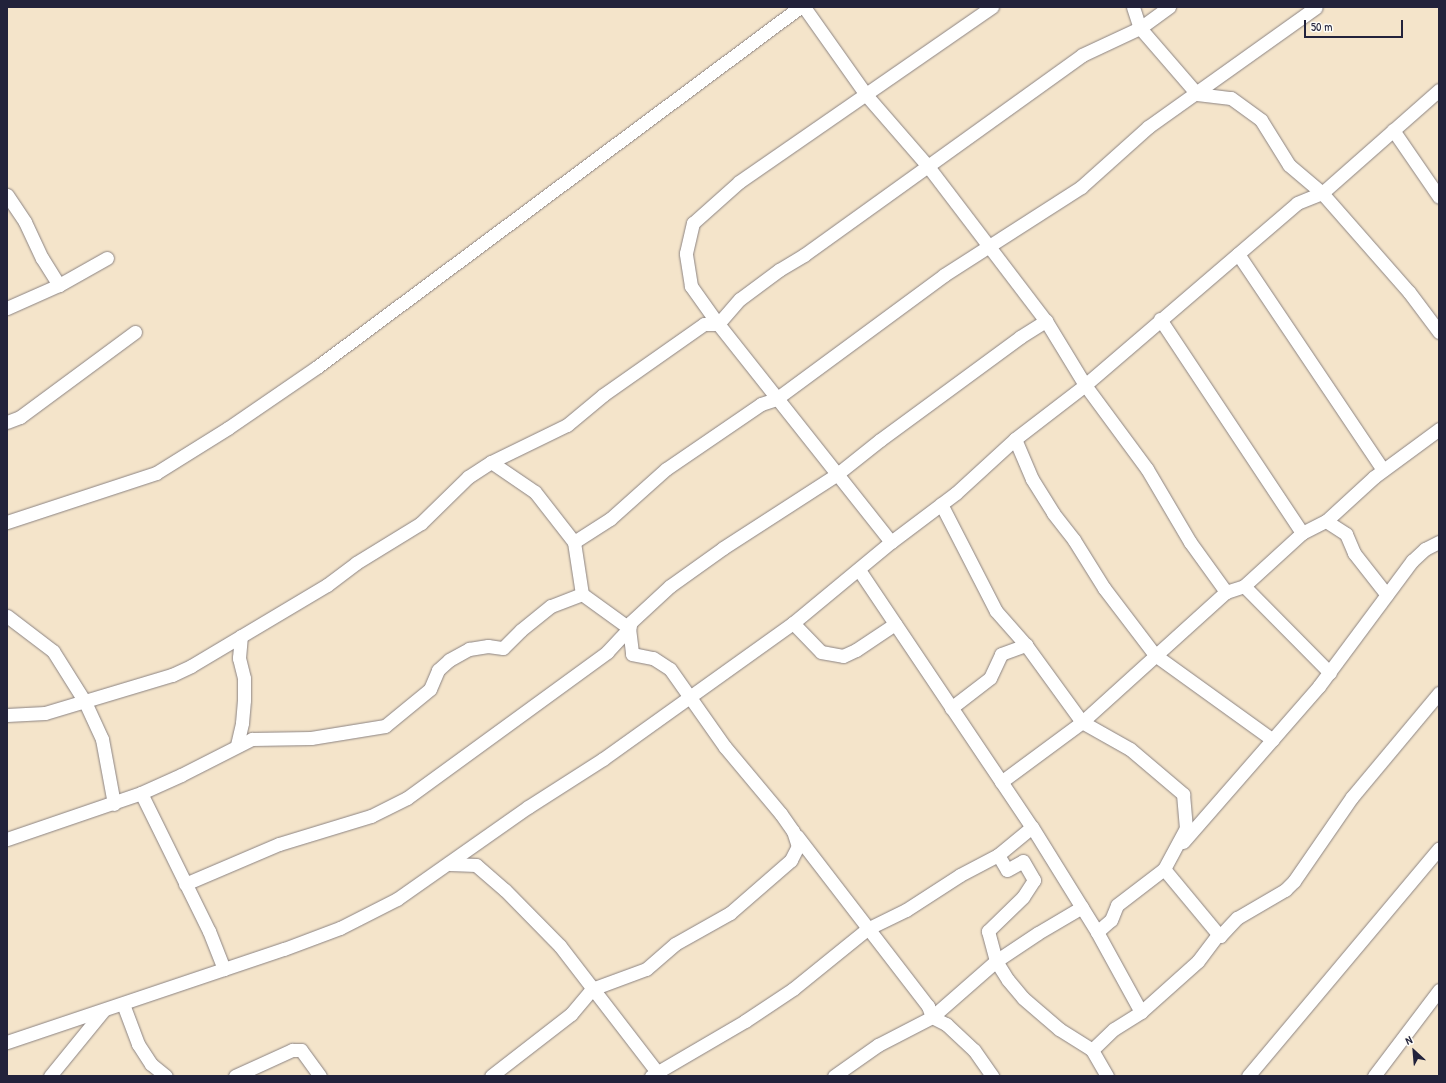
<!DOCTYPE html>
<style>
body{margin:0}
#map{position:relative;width:1446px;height:1083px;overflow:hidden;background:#f4e4ca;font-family:"Patrick Hand",sans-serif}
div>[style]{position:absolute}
.roads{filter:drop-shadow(0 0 1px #8b8382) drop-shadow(0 0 1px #8b8382)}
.minor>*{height:13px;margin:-6.5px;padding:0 6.5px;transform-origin:6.5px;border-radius:6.5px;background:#fff}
span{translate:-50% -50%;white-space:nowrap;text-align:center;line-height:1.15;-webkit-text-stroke:3px #fdfcf7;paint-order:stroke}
.frame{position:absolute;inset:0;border:8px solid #22223b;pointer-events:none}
.north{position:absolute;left:1394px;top:1031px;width:40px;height:40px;-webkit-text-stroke:3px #fdfcf7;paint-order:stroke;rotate:334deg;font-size:11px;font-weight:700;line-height:16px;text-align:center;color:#22223b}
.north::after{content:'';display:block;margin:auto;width:14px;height:18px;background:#22223b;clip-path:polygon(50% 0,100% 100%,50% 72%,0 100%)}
.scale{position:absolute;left:1304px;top:20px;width:99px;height:18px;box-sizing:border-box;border:2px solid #22223b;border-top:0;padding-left:5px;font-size:12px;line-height:14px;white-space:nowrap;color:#22223b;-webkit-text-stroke:3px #fdfcf7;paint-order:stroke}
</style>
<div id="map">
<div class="roads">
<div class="minor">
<i style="left:804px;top:7px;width:109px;rotate:54.7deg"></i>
<i style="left:867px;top:96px;width:91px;rotate:49deg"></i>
<i style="left:927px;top:165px;width:196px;rotate:52.7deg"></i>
<i style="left:1133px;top:7px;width:22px;rotate:72deg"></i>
<i style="left:1140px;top:28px;width:36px;rotate:-36deg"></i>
<i style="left:1393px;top:130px;width:81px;rotate:55.5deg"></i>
<i style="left:7px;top:195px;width:32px;rotate:56deg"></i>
<i style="left:25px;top:222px;width:40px;rotate:65deg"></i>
<i style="left:42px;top:258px;width:32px;rotate:58deg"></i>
<i style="left:1238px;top:254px;width:260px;rotate:56.1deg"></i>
<i style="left:7px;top:308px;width:57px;rotate:-23.9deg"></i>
<i style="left:59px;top:285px;width:55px;rotate:-29.4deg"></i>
<i style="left:1160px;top:319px;width:257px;rotate:56.4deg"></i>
<i style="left:7px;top:422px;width:14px;rotate:-21deg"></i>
<i style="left:20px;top:417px;width:143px;rotate:-36.5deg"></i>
<i style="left:1015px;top:439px;width:43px;rotate:67deg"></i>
<i style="left:1032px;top:479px;width:40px;rotate:58deg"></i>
<i style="left:1053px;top:513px;width:34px;rotate:52deg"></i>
<i style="left:1074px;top:540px;width:57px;rotate:58deg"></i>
<i style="left:1104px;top:588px;width:84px;rotate:52.7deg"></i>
<i style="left:1155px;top:655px;width:145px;rotate:35.8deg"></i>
<i style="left:491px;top:462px;width:53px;rotate:34.3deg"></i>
<i style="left:535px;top:492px;width:63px;rotate:52deg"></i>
<i style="left:574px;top:542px;width:53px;rotate:81.3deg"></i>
<i style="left:941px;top:504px;width:120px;rotate:62.8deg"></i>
<i style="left:996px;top:611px;width:45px;rotate:48.6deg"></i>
<i style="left:1026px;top:645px;width:95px;rotate:54deg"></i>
<i style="left:1082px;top:722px;width:55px;rotate:29.4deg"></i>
<i style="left:1130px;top:749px;width:70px;rotate:40.3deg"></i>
<i style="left:1183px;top:794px;width:34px;rotate:85deg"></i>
<i style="left:1186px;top:828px;width:47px;rotate:118.2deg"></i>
<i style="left:1164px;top:869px;width:85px;rotate:50.3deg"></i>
<i style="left:1326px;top:521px;width:24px;rotate:33deg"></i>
<i style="left:1346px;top:534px;width:21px;rotate:67deg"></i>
<i style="left:1354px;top:553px;width:53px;rotate:51.8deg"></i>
<i style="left:7px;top:522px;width:157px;rotate:-18.2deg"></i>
<i style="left:156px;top:473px;width:85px;rotate:-32deg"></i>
<i style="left:228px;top:428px;width:108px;rotate:-34.4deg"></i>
<i style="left:317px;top:367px;width:602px;rotate:-36.7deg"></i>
<i style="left:574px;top:542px;width:43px;rotate:-32.6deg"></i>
<i style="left:610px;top:519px;width:75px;rotate:-41.8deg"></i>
<i style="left:666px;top:469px;width:115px;rotate:-34.4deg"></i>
<i style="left:761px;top:404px;width:16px;rotate:-18deg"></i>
<i style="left:776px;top:399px;width:209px;rotate:-36.4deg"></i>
<i style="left:944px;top:275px;width:163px;rotate:-32.7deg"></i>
<i style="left:1081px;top:187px;width:90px;rotate:-41.8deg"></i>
<i style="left:1148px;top:127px;width:206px;rotate:-35.5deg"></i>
<i style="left:891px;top:542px;width:278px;rotate:-128.4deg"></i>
<i style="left:718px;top:324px;width:47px;rotate:-125.4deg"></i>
<i style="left:691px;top:286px;width:33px;rotate:-99deg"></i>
<i style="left:686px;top:253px;width:31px;rotate:-77deg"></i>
<i style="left:693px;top:223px;width:62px;rotate:-41.7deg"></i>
<i style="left:739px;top:182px;width:308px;rotate:-34.7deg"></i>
<i style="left:859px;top:570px;width:310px;rotate:56.1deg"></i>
<i style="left:1032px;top:827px;width:123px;rotate:58.2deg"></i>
<i style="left:1244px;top:586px;width:122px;rotate:45.3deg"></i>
<i style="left:7px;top:616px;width:58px;rotate:37.3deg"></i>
<i style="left:53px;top:651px;width:60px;rotate:57.9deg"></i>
<i style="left:85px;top:702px;width:41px;rotate:65.3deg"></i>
<i style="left:102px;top:739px;width:66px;rotate:79.5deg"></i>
<i style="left:793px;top:623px;width:40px;rotate:46deg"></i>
<i style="left:821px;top:652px;width:22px;rotate:10deg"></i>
<i style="left:843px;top:656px;width:14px;rotate:-25deg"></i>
<i style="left:856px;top:650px;width:47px;rotate:-33.7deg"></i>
<i style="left:951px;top:708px;width:49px;rotate:-37.6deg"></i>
<i style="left:990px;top:678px;width:26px;rotate:-65deg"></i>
<i style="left:1001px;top:654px;width:27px;rotate:-20deg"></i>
<i style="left:7px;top:715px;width:38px;rotate:-3deg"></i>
<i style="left:45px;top:713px;width:133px;rotate:-16.7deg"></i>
<i style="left:172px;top:675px;width:21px;rotate:-25deg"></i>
<i style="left:191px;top:666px;width:158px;rotate:-30.8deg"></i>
<i style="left:327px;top:585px;width:36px;rotate:-37deg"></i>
<i style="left:356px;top:563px;width:76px;rotate:-31.6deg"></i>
<i style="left:421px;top:523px;width:66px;rotate:-44.4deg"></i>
<i style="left:468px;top:477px;width:27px;rotate:-33deg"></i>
<i style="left:491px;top:462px;width:85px;rotate:-26deg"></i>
<i style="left:567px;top:425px;width:47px;rotate:-39.8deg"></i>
<i style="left:603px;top:395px;width:123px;rotate:-35.1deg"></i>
<i style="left:704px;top:324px;width:14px"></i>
<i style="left:718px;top:324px;width:33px;rotate:-49deg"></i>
<i style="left:740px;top:299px;width:49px;rotate:-36.6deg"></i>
<i style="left:779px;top:270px;width:29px;rotate:-31deg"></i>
<i style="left:804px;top:255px;width:342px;rotate:-35.7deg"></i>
<i style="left:1082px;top:55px;width:64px;rotate:-25deg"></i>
<i style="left:1140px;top:28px;width:87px;rotate:49.2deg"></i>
<i style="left:1197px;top:94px;width:34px;rotate:7deg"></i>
<i style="left:1231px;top:98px;width:37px;rotate:36deg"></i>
<i style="left:1261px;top:120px;width:53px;rotate:58.1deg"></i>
<i style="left:1289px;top:165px;width:43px;rotate:40.3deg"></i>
<i style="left:1322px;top:193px;width:132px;rotate:48.7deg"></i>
<i style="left:1409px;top:292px;width:50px;rotate:53.1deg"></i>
<i style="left:237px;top:745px;width:23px;rotate:-77deg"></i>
<i style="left:242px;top:723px;width:23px;rotate:-85deg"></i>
<i style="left:244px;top:700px;width:22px;rotate:-90deg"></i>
<i style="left:244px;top:678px;width:21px;rotate:-104deg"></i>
<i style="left:239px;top:658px;width:22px;rotate:-85deg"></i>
<i style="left:1001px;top:782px;width:101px;rotate:-36.5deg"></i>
<i style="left:1082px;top:722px;width:194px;rotate:-42.1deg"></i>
<i style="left:1226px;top:592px;width:19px;rotate:-18deg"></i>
<i style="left:1244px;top:586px;width:79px;rotate:-42.4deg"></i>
<i style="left:1302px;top:533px;width:27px;rotate:-27deg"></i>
<i style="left:1326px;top:521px;width:65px;rotate:-42.5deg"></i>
<i style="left:1374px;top:477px;width:81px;rotate:-36.4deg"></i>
<i style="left:141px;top:793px;width:154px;rotate:63.8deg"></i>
<i style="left:209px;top:931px;width:41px;rotate:68.5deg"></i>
<i style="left:797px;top:836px;width:215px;rotate:52.4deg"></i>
<i style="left:928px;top:1006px;width:12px;rotate:70deg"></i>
<i style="left:932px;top:1017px;width:16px;rotate:27deg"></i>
<i style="left:946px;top:1024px;width:38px;rotate:43deg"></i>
<i style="left:974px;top:1050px;width:32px;rotate:55deg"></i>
<i style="left:7px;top:839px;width:142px;rotate:-18.9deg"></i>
<i style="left:141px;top:793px;width:44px;rotate:-24.2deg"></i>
<i style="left:181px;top:775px;width:80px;rotate:-26.9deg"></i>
<i style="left:252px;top:739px;width:59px;rotate:-1deg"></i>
<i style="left:311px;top:738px;width:75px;rotate:-9.2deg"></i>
<i style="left:385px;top:726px;width:58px;rotate:-39.4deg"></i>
<i style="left:430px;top:689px;width:21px;rotate:-67deg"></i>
<i style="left:438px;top:670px;width:15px;rotate:-42deg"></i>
<i style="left:449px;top:660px;width:23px;rotate:-29deg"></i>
<i style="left:469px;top:649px;width:19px;rotate:-9deg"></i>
<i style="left:488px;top:646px;width:15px;rotate:8deg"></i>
<i style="left:503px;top:648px;width:25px;rotate:-45deg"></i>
<i style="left:521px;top:630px;width:38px;rotate:-39deg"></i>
<i style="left:551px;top:606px;width:33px;rotate:-21deg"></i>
<i style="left:582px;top:594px;width:58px;rotate:35.9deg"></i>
<i style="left:629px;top:628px;width:26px;rotate:83deg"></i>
<i style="left:632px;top:654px;width:21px;rotate:11deg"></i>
<i style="left:653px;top:658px;width:20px;rotate:33deg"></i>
<i style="left:670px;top:669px;width:95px;rotate:54.8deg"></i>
<i style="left:725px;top:747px;width:87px;rotate:50.1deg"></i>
<i style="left:781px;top:814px;width:21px;rotate:55deg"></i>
<i style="left:793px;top:831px;width:16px;rotate:72deg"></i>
<i style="left:798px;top:846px;width:16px;rotate:117deg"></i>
<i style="left:791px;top:860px;width:81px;rotate:139deg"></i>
<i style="left:730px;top:913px;width:63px;rotate:150.6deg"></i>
<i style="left:675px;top:944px;width:38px;rotate:139deg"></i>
<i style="left:646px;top:969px;width:58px;rotate:159.7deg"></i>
<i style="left:592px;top:989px;width:33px;rotate:130deg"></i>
<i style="left:571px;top:1014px;width:101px;rotate:142.2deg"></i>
<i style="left:1183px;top:842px;width:207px;rotate:-48.9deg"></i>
<i style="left:1319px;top:686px;width:156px;rotate:-53.4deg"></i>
<i style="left:1412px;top:561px;width:18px;rotate:-43deg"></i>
<i style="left:1425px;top:549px;width:16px;rotate:-27deg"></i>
<i style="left:998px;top:855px;width:17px;rotate:59deg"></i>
<i style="left:1007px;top:870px;width:18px;rotate:-29deg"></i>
<i style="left:1023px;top:861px;width:22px;rotate:60deg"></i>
<i style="left:1034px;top:880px;width:20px;rotate:123deg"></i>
<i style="left:1023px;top:897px;width:49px;rotate:135.8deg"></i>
<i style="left:988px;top:931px;width:31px;rotate:75deg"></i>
<i style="left:996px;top:961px;width:22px;rotate:58deg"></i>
<i style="left:1008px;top:980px;width:23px;rotate:50deg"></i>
<i style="left:1023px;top:998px;width:48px;rotate:40.7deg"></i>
<i style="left:1059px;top:1029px;width:39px;rotate:32deg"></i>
<i style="left:450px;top:864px;width:26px;rotate:2deg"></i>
<i style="left:476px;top:865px;width:38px;rotate:41deg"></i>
<i style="left:505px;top:890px;width:78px;rotate:45.5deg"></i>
<i style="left:560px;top:946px;width:164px;rotate:52.4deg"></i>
<i style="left:185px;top:884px;width:102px;rotate:-23.1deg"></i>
<i style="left:279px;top:844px;width:96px;rotate:-16.9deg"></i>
<i style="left:371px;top:816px;width:40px;rotate:-26.6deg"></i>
<i style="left:407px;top:798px;width:248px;rotate:-36.1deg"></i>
<i style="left:607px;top:652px;width:33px;rotate:-47deg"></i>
<i style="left:629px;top:628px;width:6px;rotate:-72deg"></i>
<i style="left:631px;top:622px;width:53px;rotate:-42.7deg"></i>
<i style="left:670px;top:586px;width:65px;rotate:-35.6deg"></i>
<i style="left:723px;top:548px;width:135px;rotate:-32.9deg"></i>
<i style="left:836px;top:475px;width:56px;rotate:-38.5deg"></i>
<i style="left:880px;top:440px;width:174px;rotate:-36.3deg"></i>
<i style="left:1020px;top:337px;width:31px;rotate:-32deg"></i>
<i style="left:1046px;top:321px;width:75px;rotate:58.6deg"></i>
<i style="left:1085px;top:385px;width:104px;rotate:53.6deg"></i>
<i style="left:1147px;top:469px;width:85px;rotate:59.5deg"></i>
<i style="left:1190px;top:542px;width:62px;rotate:54.2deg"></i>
<i style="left:123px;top:1004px;width:43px;rotate:69.4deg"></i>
<i style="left:138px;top:1044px;width:24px;rotate:57deg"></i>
<i style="left:151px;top:1064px;width:19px;rotate:39deg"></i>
<i style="left:1141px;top:1012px;width:91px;rotate:-118.8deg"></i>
<i style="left:1097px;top:932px;width:18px;rotate:-41deg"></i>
<i style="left:1111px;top:920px;width:16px;rotate:-68deg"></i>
<i style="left:1117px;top:905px;width:59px;rotate:-37.5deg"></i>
<i style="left:7px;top:1042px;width:292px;rotate:-18.6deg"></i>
<i style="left:284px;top:949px;width:60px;rotate:-20.6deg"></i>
<i style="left:340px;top:928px;width:64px;rotate:-27deg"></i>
<i style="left:397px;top:899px;width:160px;rotate:-35.1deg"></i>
<i style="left:528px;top:807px;width:89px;rotate:-32.6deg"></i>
<i style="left:603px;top:759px;width:234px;rotate:-35.6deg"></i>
<i style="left:793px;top:623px;width:127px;rotate:-39.6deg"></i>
<i style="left:891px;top:542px;width:81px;rotate:-37deg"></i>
<i style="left:956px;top:493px;width:80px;rotate:-42.5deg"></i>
<i style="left:1015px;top:439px;width:88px;rotate:-37.6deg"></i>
<i style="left:1085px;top:385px;width:279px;rotate:-40.6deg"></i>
<i style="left:1297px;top:203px;width:27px;rotate:-22deg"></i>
<i style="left:1322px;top:193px;width:156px;rotate:-41.4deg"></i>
<i style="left:50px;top:1076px;width:84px;rotate:-50.8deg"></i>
<i style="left:235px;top:1076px;width:63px;rotate:-24.5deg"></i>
<i style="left:292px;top:1050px;width:9px"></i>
<i style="left:301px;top:1050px;width:32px;rotate:54deg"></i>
<i style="left:651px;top:1076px;width:109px;rotate:-30.3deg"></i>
<i style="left:745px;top:1021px;width:58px;rotate:-33.7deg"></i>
<i style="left:793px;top:989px;width:95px;rotate:-39deg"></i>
<i style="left:867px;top:929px;width:43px;rotate:-26deg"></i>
<i style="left:906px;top:910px;width:64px;rotate:-32.9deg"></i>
<i style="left:960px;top:875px;width:43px;rotate:-27.8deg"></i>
<i style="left:998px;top:855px;width:44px;rotate:-39.5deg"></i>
<i style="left:834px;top:1076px;width:54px;rotate:-35.2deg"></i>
<i style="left:878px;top:1045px;width:61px;rotate:-27.4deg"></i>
<i style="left:932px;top:1017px;width:85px;rotate:-41.2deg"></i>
<i style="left:996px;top:961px;width:50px;rotate:-33.7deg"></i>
<i style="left:1038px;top:933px;width:51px;rotate:-30.6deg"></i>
<i style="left:1107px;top:1076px;width:30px;rotate:-120deg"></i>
<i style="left:1092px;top:1050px;width:30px;rotate:-44deg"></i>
<i style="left:1114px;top:1029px;width:32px;rotate:-32deg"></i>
<i style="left:1141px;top:1012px;width:76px;rotate:-41.8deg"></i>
<i style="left:1198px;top:961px;width:34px;rotate:-53deg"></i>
<i style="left:1218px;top:934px;width:3px;rotate:45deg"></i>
<i style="left:1220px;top:936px;width:25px;rotate:-47deg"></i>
<i style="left:1237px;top:918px;width:56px;rotate:-30.3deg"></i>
<i style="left:1285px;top:890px;width:13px;rotate:-45deg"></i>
<i style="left:1294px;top:881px;width:102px;rotate:-55.4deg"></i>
<i style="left:1352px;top:797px;width:136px;rotate:-50.1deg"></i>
<i style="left:1248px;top:1076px;width:297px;rotate:-50deg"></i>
<i style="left:1374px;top:1076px;width:108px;rotate:-52.9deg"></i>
</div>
</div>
<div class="frame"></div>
<div class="north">N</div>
<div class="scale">50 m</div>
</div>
